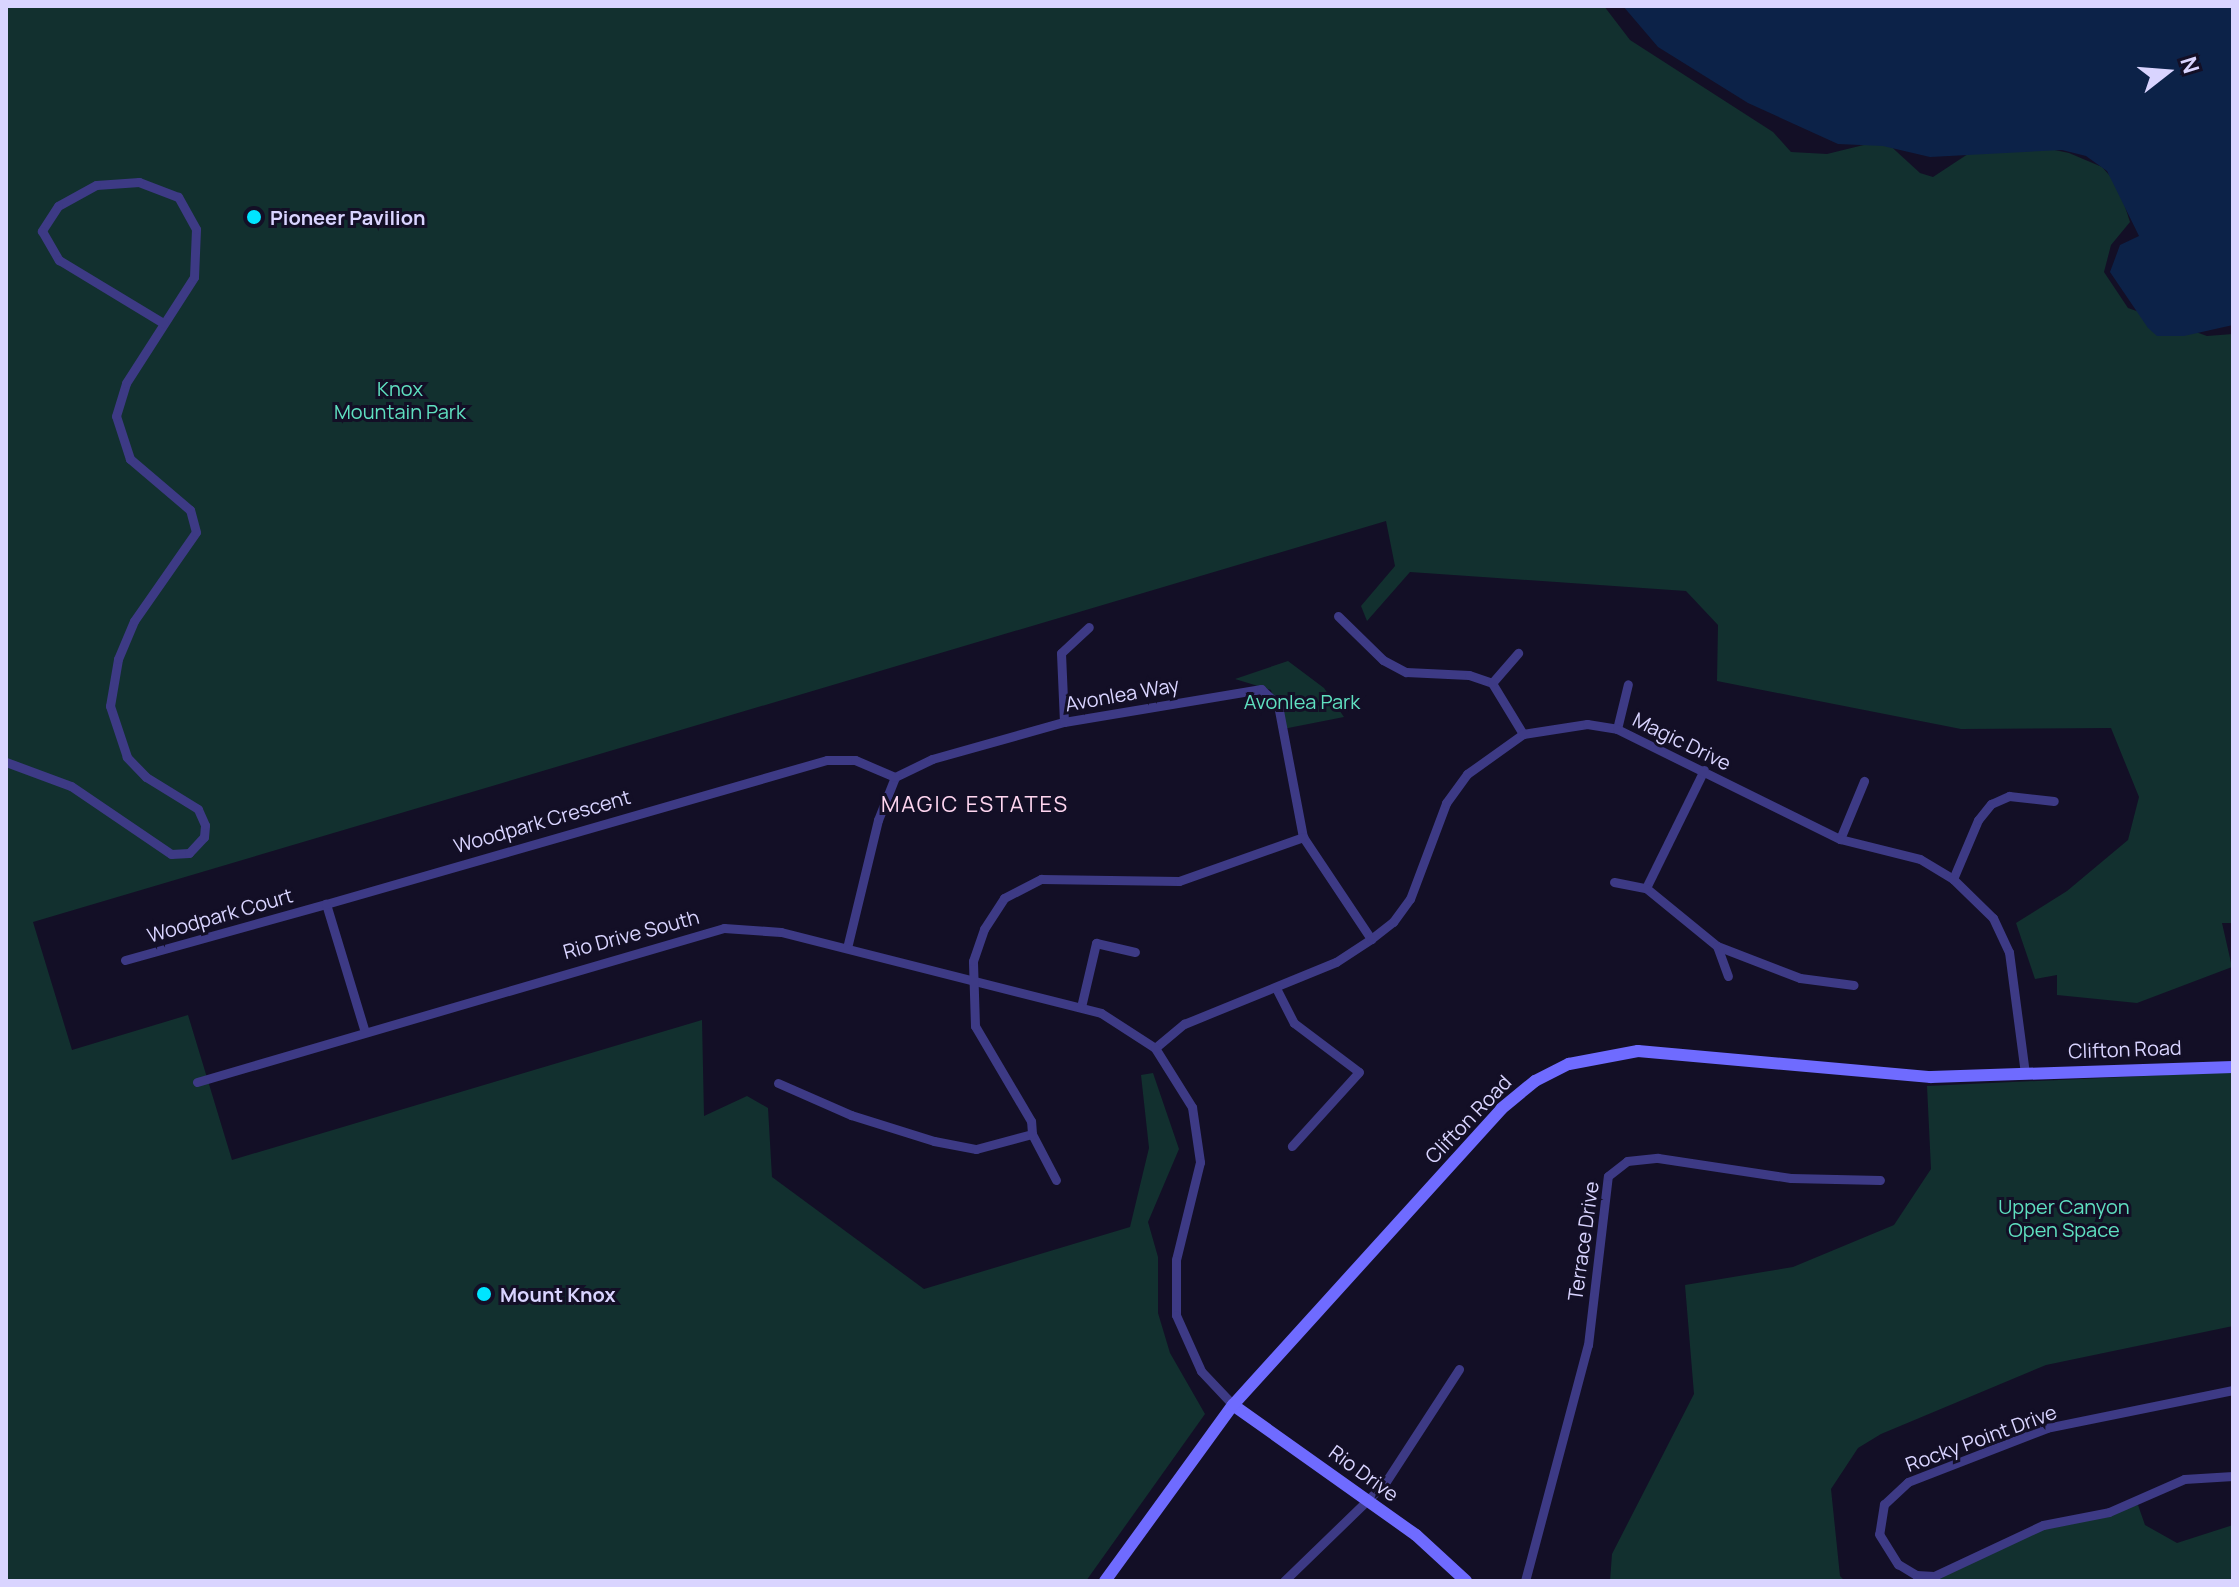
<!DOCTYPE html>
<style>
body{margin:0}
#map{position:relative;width:2239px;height:1587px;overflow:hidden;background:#130f26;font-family:Manrope,sans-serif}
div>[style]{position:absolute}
.green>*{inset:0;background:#12302f}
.water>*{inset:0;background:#0c2248}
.street>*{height:9px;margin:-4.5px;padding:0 4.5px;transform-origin:4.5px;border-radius:4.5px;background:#3d3a85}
.secondary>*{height:12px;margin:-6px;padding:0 6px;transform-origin:6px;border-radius:6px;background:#6f6bff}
.dots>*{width:22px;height:22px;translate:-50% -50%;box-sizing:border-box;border:4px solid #130f26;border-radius:50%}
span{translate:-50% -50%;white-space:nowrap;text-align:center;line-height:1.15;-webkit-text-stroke:6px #130f26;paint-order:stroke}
.poi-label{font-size:20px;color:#d9d4ff;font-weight:700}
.left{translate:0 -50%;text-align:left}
.park-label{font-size:20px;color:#5fe0c0}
.street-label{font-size:20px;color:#d9d4ff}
.neighbourhood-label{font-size:22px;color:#ffd6f0;letter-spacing:2px}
.frame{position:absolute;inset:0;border:8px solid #d9d4ff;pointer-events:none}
.north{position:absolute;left:2127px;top:32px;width:80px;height:80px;-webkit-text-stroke:6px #130f26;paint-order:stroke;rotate:73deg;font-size:22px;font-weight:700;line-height:32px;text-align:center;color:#d9d4ff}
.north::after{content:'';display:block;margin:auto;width:28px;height:36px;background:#d9d4ff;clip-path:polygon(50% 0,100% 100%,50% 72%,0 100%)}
</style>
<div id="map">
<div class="green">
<i style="clip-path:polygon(6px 6px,1604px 6px,1630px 40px,1773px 132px,1791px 152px,1827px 154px,1884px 140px,1920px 173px,1933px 177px,1974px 150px,2021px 143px,2069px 153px,2102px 167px,2118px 185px,2130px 222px,2111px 245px,2104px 272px,2128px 308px,2207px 336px,2233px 334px,2233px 923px,2222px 923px,2232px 967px,2137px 1003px,2057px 995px,2057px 975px,2035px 979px,2016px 923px,2067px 891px,2128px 840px,2139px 797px,2111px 728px,1961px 729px,1717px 681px,1718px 625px,1686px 591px,1410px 572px,1367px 621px,1361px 606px,1395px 566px,1386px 521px,33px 922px,72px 1050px,188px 1015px,232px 1160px,702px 1020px,704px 1116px,747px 1096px,768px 1108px,772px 1177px,924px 1289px,1130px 1227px,1149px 1148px,1141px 1075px,1153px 1073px,1179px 1149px,1148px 1222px,1158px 1257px,1158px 1313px,1170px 1353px,1205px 1414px,1086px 1581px,6px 1581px)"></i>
<i style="clip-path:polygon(1288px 661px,1324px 688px,1344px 717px,1283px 729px,1271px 690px,1235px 679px)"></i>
<i style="clip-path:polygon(2233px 1072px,2233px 1326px,2046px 1365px,1881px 1434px,1858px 1448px,1831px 1489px,1840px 1576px,1845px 1581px,1610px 1581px,1612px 1554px,1694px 1394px,1685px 1285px,1793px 1267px,1894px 1225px,1931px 1169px,1927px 1086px)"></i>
<i style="clip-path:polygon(2138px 1505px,2145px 1525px,2177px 1543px,2233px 1525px,2233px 1581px,1911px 1581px,1915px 1576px,1934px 1578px,2043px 1527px)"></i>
</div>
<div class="water">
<i style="clip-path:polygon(1623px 6px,2233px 6px,2233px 325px,2184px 336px,2157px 336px,2148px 328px,2110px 272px,2120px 245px,2139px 236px,2107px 171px,2086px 156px,2062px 150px,1930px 157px,1883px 146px,1838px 144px,1748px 103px,1658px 47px)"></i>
</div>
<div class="street">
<i style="left:1338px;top:616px;width:63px;rotate:44.4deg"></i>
<i style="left:1383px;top:660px;width:26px;rotate:28deg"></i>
<i style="left:1406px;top:672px;width:63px;rotate:2.7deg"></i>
<i style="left:1469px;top:675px;width:24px;rotate:19deg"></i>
<i style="left:1492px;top:683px;width:60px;rotate:58.7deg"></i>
<i style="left:1492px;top:683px;width:40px;rotate:-49deg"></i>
<i style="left:1064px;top:722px;width:69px;rotate:-92.5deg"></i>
<i style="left:1061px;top:653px;width:38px;rotate:-43deg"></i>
<i style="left:1617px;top:729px;width:46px;rotate:-76.3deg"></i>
<i style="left:6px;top:762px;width:69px;rotate:20.3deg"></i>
<i style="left:71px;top:786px;width:121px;rotate:34.2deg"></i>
<i style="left:171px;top:854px;width:18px;rotate:-3deg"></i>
<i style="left:189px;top:853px;width:22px;rotate:-47deg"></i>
<i style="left:204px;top:837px;width:12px;rotate:-85deg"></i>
<i style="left:205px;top:825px;width:17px;rotate:-114deg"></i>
<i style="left:198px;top:809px;width:61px;rotate:-148.4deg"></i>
<i style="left:146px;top:777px;width:28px;rotate:-134deg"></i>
<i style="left:127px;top:757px;width:54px;rotate:-108.4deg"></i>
<i style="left:110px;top:706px;width:48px;rotate:-80.3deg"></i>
<i style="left:118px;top:659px;width:41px;rotate:-67.2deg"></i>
<i style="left:134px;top:621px;width:108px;rotate:-55.1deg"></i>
<i style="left:196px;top:532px;width:23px;rotate:-105deg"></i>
<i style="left:190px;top:510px;width:79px;rotate:-139.6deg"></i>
<i style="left:130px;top:459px;width:45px;rotate:-108deg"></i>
<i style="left:116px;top:416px;width:34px;rotate:-73deg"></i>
<i style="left:126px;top:383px;width:126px;rotate:-57.3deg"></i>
<i style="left:194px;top:277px;width:48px;rotate:-87.6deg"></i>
<i style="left:196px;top:229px;width:37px;rotate:-119deg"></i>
<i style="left:178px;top:197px;width:42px;rotate:-159deg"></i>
<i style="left:139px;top:182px;width:43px;rotate:176deg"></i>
<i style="left:96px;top:185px;width:43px;rotate:151.1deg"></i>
<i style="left:58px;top:206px;width:30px;rotate:123deg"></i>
<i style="left:42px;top:231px;width:34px;rotate:60deg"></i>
<i style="left:59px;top:260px;width:122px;rotate:31.2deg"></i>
<i style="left:1704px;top:770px;width:131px;rotate:116.2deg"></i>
<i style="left:1646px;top:888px;width:92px;rotate:39.2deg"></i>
<i style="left:1717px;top:946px;width:89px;rotate:21.1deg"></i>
<i style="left:1800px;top:978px;width:54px;rotate:7.4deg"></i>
<i style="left:1840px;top:839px;width:63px;rotate:-67.5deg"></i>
<i style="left:1953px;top:879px;width:64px;rotate:-67deg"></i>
<i style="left:1978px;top:820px;width:21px;rotate:-51deg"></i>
<i style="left:1991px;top:804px;width:20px;rotate:-24deg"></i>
<i style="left:2009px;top:796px;width:45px;rotate:6.3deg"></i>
<i style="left:1614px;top:882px;width:33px;rotate:11deg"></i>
<i style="left:1717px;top:946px;width:32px;rotate:70deg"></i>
<i style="left:847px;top:948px;width:132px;rotate:-76.4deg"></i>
<i style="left:878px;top:820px;width:46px;rotate:-68.4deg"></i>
<i style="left:895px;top:777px;width:41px;rotate:-25.9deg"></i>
<i style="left:932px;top:759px;width:137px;rotate:-15.7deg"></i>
<i style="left:1064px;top:722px;width:200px;rotate:-9.5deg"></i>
<i style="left:1261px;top:689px;width:23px;rotate:43deg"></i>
<i style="left:1278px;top:705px;width:134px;rotate:79.3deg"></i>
<i style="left:1303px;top:837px;width:123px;rotate:56.3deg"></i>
<i style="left:125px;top:960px;width:209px;rotate:-15.6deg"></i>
<i style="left:1276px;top:988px;width:39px;rotate:63deg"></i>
<i style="left:1294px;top:1023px;width:81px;rotate:37deg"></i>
<i style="left:1359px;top:1072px;width:100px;rotate:132.2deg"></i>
<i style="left:1081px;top:1007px;width:66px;rotate:-76.8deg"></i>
<i style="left:1096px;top:943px;width:40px;rotate:13deg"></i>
<i style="left:364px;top:1029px;width:131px;rotate:-106.9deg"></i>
<i style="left:326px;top:904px;width:521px;rotate:-16.04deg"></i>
<i style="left:827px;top:760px;width:28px"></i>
<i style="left:855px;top:760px;width:43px;rotate:23deg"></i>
<i style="left:1155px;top:1048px;width:38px;rotate:-40deg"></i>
<i style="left:1184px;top:1024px;width:164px;rotate:-22.2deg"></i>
<i style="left:1336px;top:962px;width:42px;rotate:-33.3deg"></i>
<i style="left:1371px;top:939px;width:28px;rotate:-38deg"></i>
<i style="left:1393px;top:922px;width:29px;rotate:-54deg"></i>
<i style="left:1410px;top:899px;width:103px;rotate:-69.4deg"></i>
<i style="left:1446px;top:803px;width:36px;rotate:-54deg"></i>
<i style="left:1467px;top:774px;width:69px;rotate:-35.5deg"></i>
<i style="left:1523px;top:734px;width:65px;rotate:-8.9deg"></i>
<i style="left:1587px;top:724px;width:30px;rotate:9deg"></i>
<i style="left:1617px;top:729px;width:249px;rotate:26.3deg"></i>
<i style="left:1840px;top:839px;width:82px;rotate:14deg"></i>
<i style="left:1920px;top:859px;width:39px;rotate:31deg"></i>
<i style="left:1953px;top:879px;width:56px;rotate:44.3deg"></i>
<i style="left:1993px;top:918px;width:38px;rotate:65deg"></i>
<i style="left:2009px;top:952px;width:122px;rotate:82.5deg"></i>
<i style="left:197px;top:1082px;width:549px;rotate:-16.29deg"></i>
<i style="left:724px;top:928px;width:57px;rotate:4deg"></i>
<i style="left:781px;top:932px;width:330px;rotate:14.2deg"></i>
<i style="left:1101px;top:1013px;width:64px;rotate:32.9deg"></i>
<i style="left:1155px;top:1048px;width:70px;rotate:57.9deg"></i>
<i style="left:1192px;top:1107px;width:56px;rotate:81.7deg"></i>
<i style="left:1200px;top:1162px;width:101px;rotate:103.8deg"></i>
<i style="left:1176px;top:1260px;width:55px;rotate:90deg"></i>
<i style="left:1176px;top:1315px;width:61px;rotate:65.9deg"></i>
<i style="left:1201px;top:1371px;width:47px;rotate:46.7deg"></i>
<i style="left:778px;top:1083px;width:80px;rotate:23.7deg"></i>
<i style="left:851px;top:1115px;width:87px;rotate:17.4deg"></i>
<i style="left:934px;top:1141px;width:43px;rotate:10.8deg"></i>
<i style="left:976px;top:1149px;width:58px;rotate:-15deg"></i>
<i style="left:1056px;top:1180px;width:52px;rotate:-117.6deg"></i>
<i style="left:1032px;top:1134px;width:13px;rotate:-94deg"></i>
<i style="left:1031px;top:1121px;width:110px;rotate:-120.5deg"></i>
<i style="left:975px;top:1026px;width:65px;rotate:-91.8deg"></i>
<i style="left:973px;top:961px;width:34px;rotate:-71deg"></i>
<i style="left:984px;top:929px;width:37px;rotate:-57deg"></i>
<i style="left:1004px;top:898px;width:42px;rotate:-27.2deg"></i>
<i style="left:1041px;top:879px;width:138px;rotate:0.8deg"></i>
<i style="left:1179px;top:881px;width:132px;rotate:-19.5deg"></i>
<i style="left:2233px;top:1390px;width:190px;rotate:168.5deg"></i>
<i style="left:2047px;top:1428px;width:149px;rotate:158.8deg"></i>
<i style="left:1908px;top:1482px;width:33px;rotate:137deg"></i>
<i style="left:1884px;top:1504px;width:30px;rotate:99deg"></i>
<i style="left:1879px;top:1534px;width:36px;rotate:58deg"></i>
<i style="left:1898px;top:1564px;width:21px;rotate:31deg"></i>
<i style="left:1916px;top:1575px;width:18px;rotate:3deg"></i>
<i style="left:1934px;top:1576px;width:120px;rotate:-25.1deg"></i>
<i style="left:2043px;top:1525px;width:67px;rotate:-11.1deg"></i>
<i style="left:2109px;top:1512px;width:82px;rotate:-23.7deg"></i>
<i style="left:2184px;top:1479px;width:49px;rotate:-3.5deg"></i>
<i style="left:1284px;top:1581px;width:141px;rotate:-44.1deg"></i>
<i style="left:1385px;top:1483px;width:136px;rotate:-57deg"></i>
<i style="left:1525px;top:1581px;width:244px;rotate:-75.1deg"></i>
<i style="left:1588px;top:1345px;width:170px;rotate:-83.3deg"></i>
<i style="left:1608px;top:1176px;width:24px;rotate:-38deg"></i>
<i style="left:1627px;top:1161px;width:31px;rotate:-6deg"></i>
<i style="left:1658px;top:1158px;width:134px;rotate:8.6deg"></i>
<i style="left:1791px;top:1178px;width:89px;rotate:1.3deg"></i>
</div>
<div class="secondary">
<i style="left:1233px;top:1405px;width:224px;rotate:35.4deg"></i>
<i style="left:1416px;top:1535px;width:68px;rotate:42.6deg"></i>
<i style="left:1105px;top:1581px;width:218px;rotate:-54deg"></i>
<i style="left:1233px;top:1405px;width:399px;rotate:-47.8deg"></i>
<i style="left:1501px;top:1109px;width:44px;rotate:-39.5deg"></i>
<i style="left:1535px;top:1081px;width:38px;rotate:-27deg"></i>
<i style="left:1569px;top:1064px;width:70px;rotate:-10.7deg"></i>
<i style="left:1638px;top:1051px;width:294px;rotate:5.1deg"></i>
<i style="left:1931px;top:1077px;width:302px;rotate:-1.9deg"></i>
</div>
<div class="dots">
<i style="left:254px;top:217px;background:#00e5ff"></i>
<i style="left:484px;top:1294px;background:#00e5ff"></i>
</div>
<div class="poi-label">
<span class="left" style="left:270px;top:217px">Pioneer Pavilion</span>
<span class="left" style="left:500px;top:1294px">Mount Knox</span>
</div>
<div class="park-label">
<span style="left:400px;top:400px">Knox<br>Mountain Park</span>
<span style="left:1302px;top:701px">Avonlea Park</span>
<span style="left:2064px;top:1218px">Upper Canyon<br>Open Space</span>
</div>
<div class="street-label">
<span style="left:1122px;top:694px;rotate:-10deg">Avonlea Way</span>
<span style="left:1682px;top:741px;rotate:26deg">Magic Drive</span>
<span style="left:542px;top:821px;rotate:-16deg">Woodpark Crescent</span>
<span style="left:220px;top:915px;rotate:-16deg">Woodpark Court</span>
<span style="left:631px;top:934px;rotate:-15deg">Rio Drive South</span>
<span style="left:2125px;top:1049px;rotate:-2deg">Clifton Road</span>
<span style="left:1468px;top:1119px;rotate:-46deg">Clifton Road</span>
<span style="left:1583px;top:1241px;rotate:-82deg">Terrace Drive</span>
<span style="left:1981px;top:1438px;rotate:-20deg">Rocky Point Drive</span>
<span style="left:1364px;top:1473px;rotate:36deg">Rio Drive</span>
</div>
<div class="neighbourhood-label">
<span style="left:975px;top:805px">MAGIC ESTATES</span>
</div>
<div class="frame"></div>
<div class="north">N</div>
</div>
